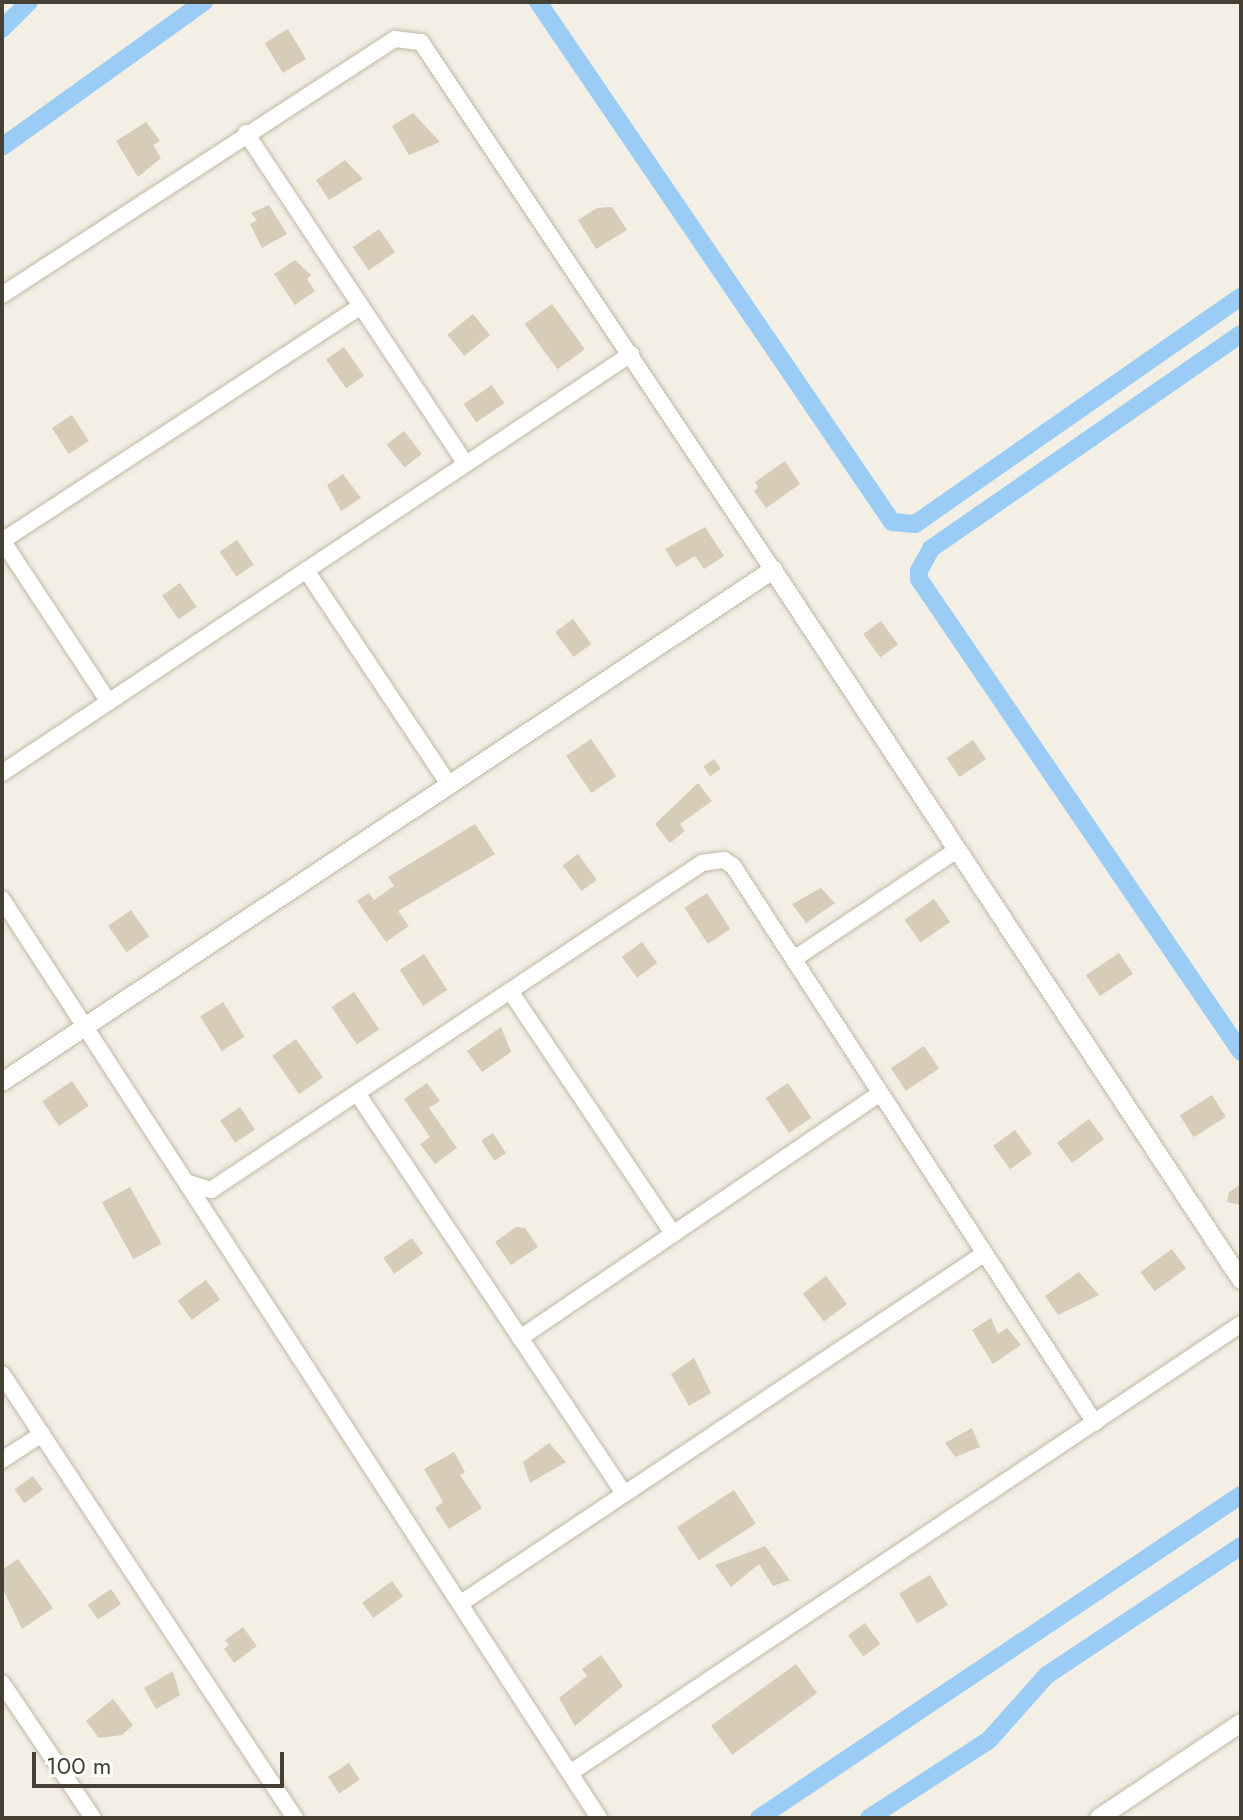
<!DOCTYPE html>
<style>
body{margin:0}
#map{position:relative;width:1243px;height:1820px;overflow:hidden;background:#f3efe4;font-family:Jost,sans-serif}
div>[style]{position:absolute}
.canal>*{height:18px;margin:-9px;padding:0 9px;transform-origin:9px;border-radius:9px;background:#9accf6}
.building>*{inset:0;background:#d6ccb8;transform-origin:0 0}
.roads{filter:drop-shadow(0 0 2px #c0b8a5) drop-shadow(0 0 2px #c0b8a5)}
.minor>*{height:16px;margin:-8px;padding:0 8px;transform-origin:8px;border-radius:8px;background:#fff}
.tertiary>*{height:18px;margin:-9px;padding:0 9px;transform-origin:9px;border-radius:9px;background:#fff}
span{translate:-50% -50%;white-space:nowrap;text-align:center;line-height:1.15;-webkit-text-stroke:7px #fff;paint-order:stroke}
.frame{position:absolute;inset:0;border:4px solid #463f33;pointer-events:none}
.scale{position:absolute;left:32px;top:1752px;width:252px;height:36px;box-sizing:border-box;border:4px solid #463f33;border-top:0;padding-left:10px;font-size:24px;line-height:28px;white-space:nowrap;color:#463f33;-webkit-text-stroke:6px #fff;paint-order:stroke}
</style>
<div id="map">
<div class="canal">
<i style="left:538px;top:2px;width:629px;rotate:55.75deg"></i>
<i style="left:892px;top:522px;width:23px;rotate:5deg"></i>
<i style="left:915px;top:524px;width:397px;rotate:-34.9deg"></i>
<i style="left:2px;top:29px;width:38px;rotate:-45deg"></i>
<i style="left:2px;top:147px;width:249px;rotate:-35.7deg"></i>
<i style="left:1241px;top:334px;width:377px;rotate:145.3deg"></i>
<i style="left:931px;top:549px;width:25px;rotate:119deg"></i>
<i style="left:919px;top:571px;width:8px;rotate:90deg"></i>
<i style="left:919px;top:579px;width:572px;rotate:55.75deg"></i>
<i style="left:759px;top:1818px;width:580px;rotate:-33.83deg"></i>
<i style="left:869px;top:1818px;width:143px;rotate:-33deg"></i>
<i style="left:989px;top:1740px;width:87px;rotate:-48.3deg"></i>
<i style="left:1047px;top:1675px;width:233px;rotate:-33.6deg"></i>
</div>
<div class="building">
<i style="left:288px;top:29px;width:35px;height:27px;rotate:59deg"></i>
<i style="clip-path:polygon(413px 113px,440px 142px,409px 155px,392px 126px)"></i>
<i style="clip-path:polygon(146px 122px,160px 141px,153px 145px,161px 158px,138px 177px,116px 141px)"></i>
<i style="clip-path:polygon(345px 160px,363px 179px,329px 200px,316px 180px)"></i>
<i style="clip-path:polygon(269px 205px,287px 234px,262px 248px,250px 224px,257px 220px,251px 213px)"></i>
<i style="clip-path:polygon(612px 207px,627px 230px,596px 249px,578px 220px,597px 208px)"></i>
<i style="left:379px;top:229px;width:28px;height:32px;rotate:55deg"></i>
<i style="clip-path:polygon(295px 260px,311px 275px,307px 279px,315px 291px,295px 305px,274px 274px)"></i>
<i style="left:552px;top:304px;width:56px;height:34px;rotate:54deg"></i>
<i style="left:473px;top:314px;width:27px;height:33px;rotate:51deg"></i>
<i style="left:344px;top:347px;width:35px;height:22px;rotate:55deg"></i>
<i style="left:492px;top:385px;width:22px;height:34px;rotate:56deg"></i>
<i style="left:72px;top:415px;width:31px;height:24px;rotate:57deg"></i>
<i style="left:404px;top:431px;width:29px;height:22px;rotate:52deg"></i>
<i style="clip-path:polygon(785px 461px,800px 484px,766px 508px,754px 491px,758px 488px,755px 482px)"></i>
<i style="clip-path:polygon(343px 474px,361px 498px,341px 511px,327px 485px)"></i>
<i style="clip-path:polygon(705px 527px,724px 556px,704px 569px,695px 556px,676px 567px,665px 549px)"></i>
<i style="left:237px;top:540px;width:30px;height:21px;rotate:56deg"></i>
<i style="left:180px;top:583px;width:29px;height:22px;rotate:55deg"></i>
<i style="left:573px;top:619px;width:31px;height:22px;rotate:54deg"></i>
<i style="left:881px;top:621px;width:29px;height:22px;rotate:54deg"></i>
<i style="left:591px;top:739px;width:45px;height:30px;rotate:56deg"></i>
<i style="left:973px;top:740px;width:23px;height:32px;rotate:56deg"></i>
<i style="left:714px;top:759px;width:12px;height:13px;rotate:55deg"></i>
<i style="clip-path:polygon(698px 783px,712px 801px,680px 824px,685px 831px,670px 843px,655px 824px)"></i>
<i style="clip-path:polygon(475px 824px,495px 854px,398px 911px,409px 926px,386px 942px,357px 901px,369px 893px,374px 900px,394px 886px,388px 877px)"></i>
<i style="left:578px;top:854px;width:32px;height:19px;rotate:54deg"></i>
<i style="clip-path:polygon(821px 888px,835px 903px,806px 923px,792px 904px)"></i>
<i style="left:707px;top:893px;width:43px;height:27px;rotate:57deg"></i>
<i style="left:934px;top:899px;width:28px;height:36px;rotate:55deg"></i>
<i style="left:131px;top:910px;width:32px;height:28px;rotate:55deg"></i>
<i style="left:642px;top:942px;width:26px;height:25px;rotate:54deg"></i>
<i style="left:1119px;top:953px;width:25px;height:40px;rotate:56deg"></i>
<i style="left:424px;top:954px;width:43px;height:29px;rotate:57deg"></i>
<i style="left:354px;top:992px;width:45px;height:27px;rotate:56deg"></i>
<i style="left:223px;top:1002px;width:41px;height:27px;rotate:58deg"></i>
<i style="clip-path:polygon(501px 1027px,511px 1052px,482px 1072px,467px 1051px)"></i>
<i style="left:296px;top:1039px;width:47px;height:29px;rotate:55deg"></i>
<i style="left:924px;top:1046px;width:27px;height:40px;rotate:56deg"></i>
<i style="left:72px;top:1081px;width:30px;height:36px;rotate:56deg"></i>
<i style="clip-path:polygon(427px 1083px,440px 1101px,429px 1108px,457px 1148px,435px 1164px,420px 1144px,430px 1137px,404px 1099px)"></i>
<i style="left:788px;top:1083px;width:42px;height:27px;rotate:56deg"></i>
<i style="left:1212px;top:1095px;width:26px;height:38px;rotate:58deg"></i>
<i style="left:240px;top:1107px;width:27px;height:24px;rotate:56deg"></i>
<i style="left:1089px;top:1119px;width:25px;height:40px;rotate:53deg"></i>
<i style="left:1015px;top:1130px;width:29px;height:27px;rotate:54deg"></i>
<i style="left:493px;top:1133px;width:24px;height:14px;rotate:57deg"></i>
<i style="clip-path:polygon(1241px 1184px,1241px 1205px,1227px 1202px,1229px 1192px)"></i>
<i style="left:130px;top:1187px;width:65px;height:32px;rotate:61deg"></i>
<i style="clip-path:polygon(516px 1227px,525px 1228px,538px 1247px,511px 1265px,495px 1242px)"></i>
<i style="left:412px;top:1238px;width:19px;height:35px;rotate:55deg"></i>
<i style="left:1172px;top:1249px;width:24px;height:39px;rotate:54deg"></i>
<i style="clip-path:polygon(1079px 1272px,1099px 1295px,1058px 1315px,1045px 1296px)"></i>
<i style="left:826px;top:1276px;width:35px;height:29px;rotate:53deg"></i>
<i style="left:206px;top:1280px;width:24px;height:35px;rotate:54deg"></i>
<i style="clip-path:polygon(991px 1318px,998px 1334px,1007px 1328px,1021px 1345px,993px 1364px,972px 1330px)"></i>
<i style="clip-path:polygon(694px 1358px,711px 1393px,689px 1406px,671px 1374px)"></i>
<i style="clip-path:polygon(972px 1428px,980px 1447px,955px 1457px,945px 1443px)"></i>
<i style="clip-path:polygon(549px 1443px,566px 1462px,530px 1483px,523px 1462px)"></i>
<i style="clip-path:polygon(454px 1452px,465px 1472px,460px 1475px,482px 1508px,449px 1529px,435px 1508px,443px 1502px,424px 1469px)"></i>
<i style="left:33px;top:1476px;width:17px;height:23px;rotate:54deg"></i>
<i style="left:734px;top:1490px;width:40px;height:68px;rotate:57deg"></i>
<i style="clip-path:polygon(765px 1546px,790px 1580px,773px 1586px,759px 1564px,731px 1587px,715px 1565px)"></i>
<i style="clip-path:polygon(18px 1559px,53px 1608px,22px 1629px,2px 1587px,2px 1570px)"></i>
<i style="left:930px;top:1575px;width:35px;height:36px;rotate:59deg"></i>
<i style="left:392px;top:1581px;width:19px;height:37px;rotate:54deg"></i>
<i style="left:111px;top:1589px;width:18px;height:28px;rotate:56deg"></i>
<i style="left:865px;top:1623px;width:26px;height:21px;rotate:54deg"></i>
<i style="clip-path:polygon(243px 1627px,257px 1646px,234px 1663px,224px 1649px,229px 1645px,225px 1640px)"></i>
<i style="clip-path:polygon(601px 1655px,623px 1686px,575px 1726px,559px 1698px,587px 1676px,582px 1669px)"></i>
<i style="left:796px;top:1664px;width:36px;height:105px;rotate:54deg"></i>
<i style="clip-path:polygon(173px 1671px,180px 1695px,156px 1709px,144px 1688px)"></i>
<i style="clip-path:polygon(113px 1699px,133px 1725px,122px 1735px,99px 1738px,86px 1721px)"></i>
<i style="left:349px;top:1763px;width:20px;height:25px;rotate:57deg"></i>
</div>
<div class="roads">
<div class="minor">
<i style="left:246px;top:133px;width:397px;rotate:56.4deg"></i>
<i style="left:2px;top:295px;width:469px;rotate:-33.1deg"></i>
<i style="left:395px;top:39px;width:26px;rotate:7deg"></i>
<i style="left:421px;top:42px;width:635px;rotate:56.31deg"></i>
<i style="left:2px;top:540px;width:194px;rotate:56.6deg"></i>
<i style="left:2px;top:541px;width:429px;rotate:-33.2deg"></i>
<i style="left:306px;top:570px;width:256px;rotate:56.3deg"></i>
<i style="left:2px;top:773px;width:756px;rotate:-33.67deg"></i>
<i style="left:2px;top:899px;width:1096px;rotate:56.99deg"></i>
<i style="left:794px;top:959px;width:196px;rotate:-33.8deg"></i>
<i style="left:510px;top:991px;width:293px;rotate:56.1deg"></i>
<i style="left:357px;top:1093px;width:482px;rotate:56.3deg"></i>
<i style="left:189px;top:1183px;width:23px;rotate:18deg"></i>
<i style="left:211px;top:1190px;width:590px;rotate:-33.66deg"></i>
<i style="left:702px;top:863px;width:22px;rotate:-8deg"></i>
<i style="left:724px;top:860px;width:11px;rotate:34deg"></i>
<i style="left:733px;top:866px;width:664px;rotate:56.98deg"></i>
<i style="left:520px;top:1338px;width:436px;rotate:-34.2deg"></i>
<i style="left:2px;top:1374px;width:532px;rotate:56.58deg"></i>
<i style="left:2px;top:1460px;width:48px;rotate:-33deg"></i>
<i style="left:461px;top:1603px;width:630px;rotate:-33.74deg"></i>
<i style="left:2px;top:1683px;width:163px;rotate:56deg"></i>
<i style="left:570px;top:1773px;width:807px;rotate:-33.79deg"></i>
</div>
<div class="tertiary">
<i style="left:2px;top:1082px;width:926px;rotate:-33.59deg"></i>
<i style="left:773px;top:570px;width:850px;rotate:56.61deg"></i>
<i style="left:1099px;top:1818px;width:171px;rotate:-33.8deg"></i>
</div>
</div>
<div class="frame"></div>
<div class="scale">100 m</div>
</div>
